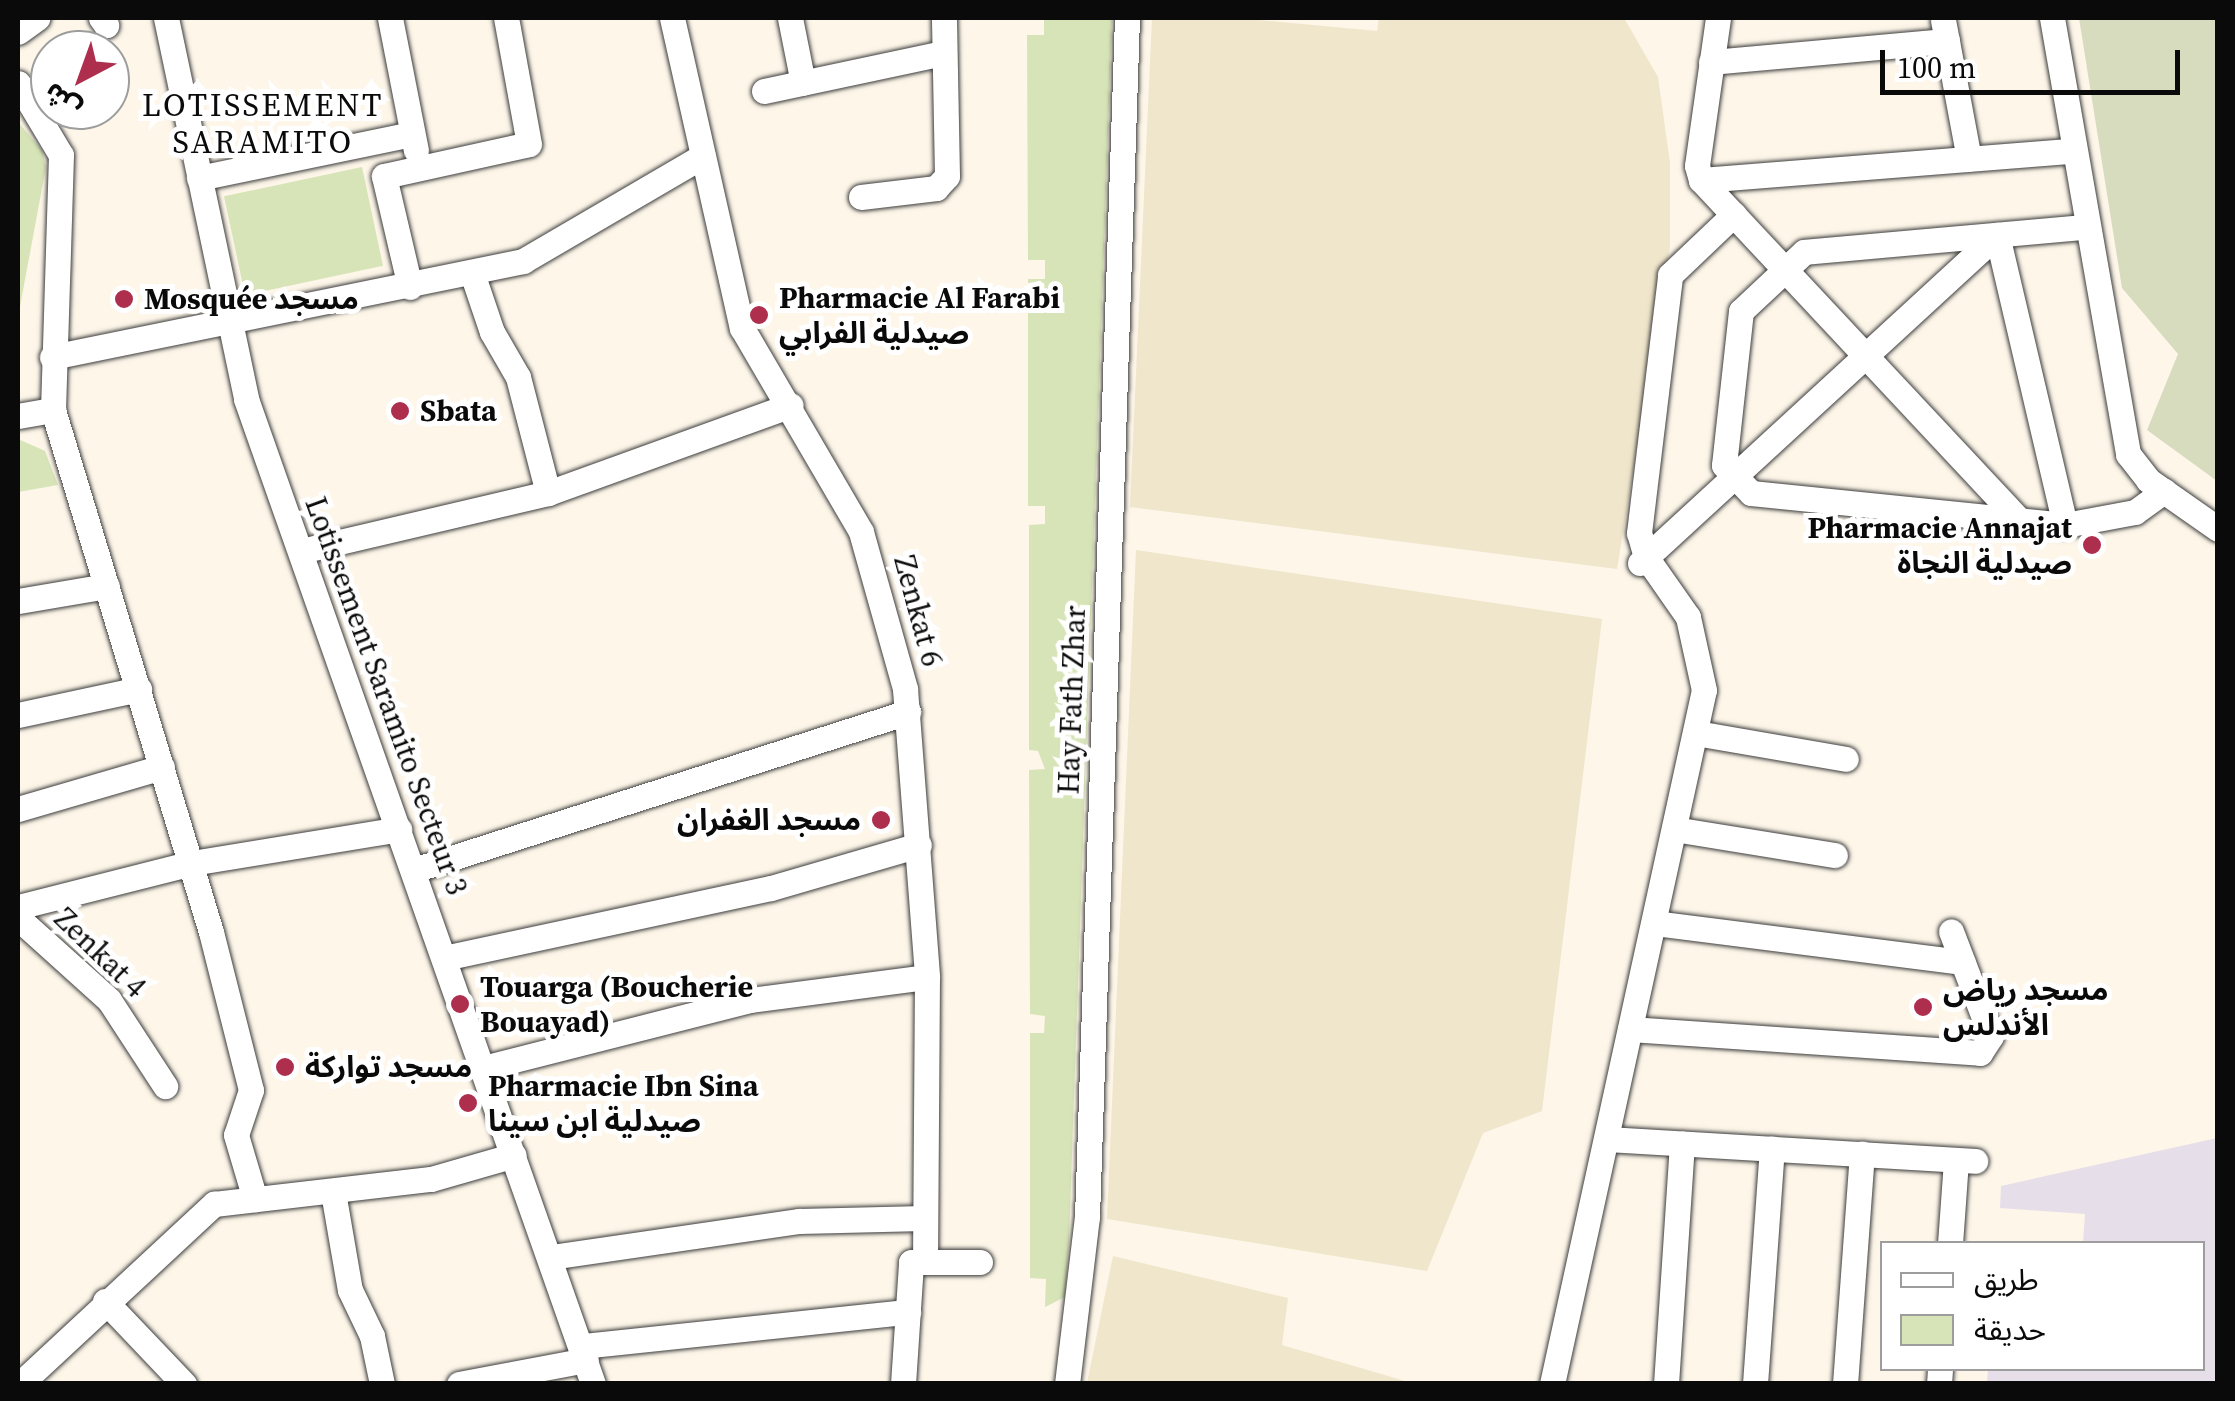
<!DOCTYPE html>
<meta charset="utf-8">
<style>
body{margin:0}
#map{position:relative;width:2235px;height:1401px;overflow:hidden;background:#fdf6e9;font-family:"Source Serif 4","Noto Sans Arabic",serif}
div>[style]{position:absolute}
.industrial>*{inset:0;background:#e6dfe9}
.farmland>*{inset:0;background:#f0e6cc}
.green>*{inset:0;background:#d7e4b7;transform-origin:0 0}
.cemetery>*{inset:0;background:#d8dcbe}
.roads{filter:drop-shadow(0 0 2px #3d3d3d) drop-shadow(0 0 2px #3d3d3d)}
.minor>*{height:25px;margin:-12.5px;padding:0 12.5px;transform-origin:12.5px;border-radius:12.5px;background:#fff}
.dots>*{width:28px;height:28px;translate:-50% -50%;box-sizing:border-box;border:5px solid #fff;border-radius:50%}
span{translate:-50% -50%;white-space:nowrap;text-align:center;line-height:1.15;-webkit-text-stroke:10px #fff;paint-order:stroke}
.poi-label{font-size:30px;color:#0a0a0a;font-weight:700}
.left{translate:0 -50%;text-align:left}
.right{translate:-100% -50%;text-align:right}
.street-label{font-size:30px;color:#0a0a0a}
.neighbourhood-label{font-size:32px;color:#0a0a0a;letter-spacing:2.5px}
.frame{position:absolute;inset:0;border:20px solid #0a0a0a;pointer-events:none}
.legend{position:absolute;left:1880px;top:1241px;width:325px;height:130px;box-sizing:border-box;background:#fff;border:2px solid #9d9d9d;margin:0;padding:12px 18px;list-style:none;font-size:30px;color:#0a0a0a}
.legend li{display:flex;align-items:center;gap:20px;height:50px}
.legend b{width:50px;border:2px solid #9d9d9d}
.north{position:absolute;left:30px;top:30px;width:100px;height:100px;box-sizing:border-box;background:#fff;border:2px solid #9d9d9d;border-radius:50%;rotate:221deg;font-size:28px;font-weight:700;line-height:40px;text-align:center;color:#0a0a0a}
.north::after{content:'';display:block;margin:auto;width:35px;height:45px;background:#ad2f4d;clip-path:polygon(50% 0,100% 100%,50% 72%,0 100%)}
.scale{position:absolute;left:1880px;top:50px;width:300px;height:45px;box-sizing:border-box;border:5px solid #0a0a0a;border-top:0;padding-left:12px;font-size:30px;line-height:35px;white-space:nowrap;color:#0a0a0a;-webkit-text-stroke:8px #fff;paint-order:stroke}
</style>
<div id="map">
<div class="industrial">
<i style="clip-path:polygon(2217px 1138px,2217px 1383px,1987px 1383px,1988px 1369px,2202px 1368px,2202px 1244px,2083px 1243px,2085px 1214px,2000px 1208px,2001px 1186px)"></i>
</div>
<div class="farmland">
<i style="clip-path:polygon(1152px 18px,1237px 18px,1377px 31px,1379px 18px,1624px 18px,1658px 77px,1670px 163px,1670px 246px,1617px 569px,1130px 507px)"></i>
<i style="clip-path:polygon(1136px 550px,1602px 619px,1542px 1111px,1483px 1133px,1427px 1271px,1107px 1219px)"></i>
<i style="clip-path:polygon(1113px 1256px,1288px 1298px,1282px 1345px,1412px 1383px,1087px 1383px)"></i>
</div>
<div class="green">
<i style="clip-path:polygon(1027px 18px,1112px 18px,1069px 1239px,1065px 1297px,1045px 1307px,1046px 1279px,1030px 1278px,1030px 1033px,1044px 1033px,1045px 1016px,1030px 1014px,1029px 770px,1045px 769px,1038px 751px,1029px 750px,1029px 525px,1045px 524px,1045px 506px,1028px 506px,1028px 279px,1045px 279px,1045px 260px,1028px 260px,1027px 35px,1044px 35px,1044px 19px)"></i>
<i style="clip-path:polygon(18px 122px,42px 150px,46px 167px,18px 317px)"></i>
<i style="left:362px;top:167px;width:101px;height:141px;rotate:78deg"></i>
<i style="clip-path:polygon(18px 439px,45px 451px,58px 485px,18px 492px)"></i>
</div>
<div class="cemetery">
<i style="clip-path:polygon(2079px 18px,2217px 18px,2217px 481px,2147px 430px,2178px 354px,2122px 288px)"></i>
</div>
<div class="roads">
<div class="minor">
<i style="left:101px;top:18px;width:9px;rotate:54deg"></i>
<i style="left:166px;top:18px;width:389px;rotate:78.1deg"></i>
<i style="left:246px;top:399px;width:1044px;rotate:70.59deg"></i>
<i style="left:390px;top:18px;width:135px;rotate:78.9deg"></i>
<i style="left:672px;top:18px;width:318px;rotate:77.3deg"></i>
<i style="left:742px;top:328px;width:236px;rotate:59.7deg"></i>
<i style="left:861px;top:532px;width:163px;rotate:74.3deg"></i>
<i style="left:905px;top:689px;width:289px;rotate:85.6deg"></i>
<i style="left:927px;top:977px;width:285px;rotate:90.4deg"></i>
<i style="left:790px;top:18px;width:66px;rotate:78.7deg"></i>
<i style="left:1718px;top:18px;width:149px;rotate:98.1deg"></i>
<i style="left:1697px;top:166px;width:15px;rotate:74deg"></i>
<i style="left:1701px;top:180px;width:467px;rotate:46.9deg"></i>
<i style="left:2052px;top:18px;width:443px;rotate:80.1deg"></i>
<i style="left:2128px;top:454px;width:33px;rotate:52deg"></i>
<i style="left:2148px;top:480px;width:85px;rotate:35deg"></i>
<i style="left:1943px;top:20px;width:141px;rotate:79.4deg"></i>
<i style="left:18px;top:32px;width:24px;rotate:-36deg"></i>
<i style="left:1711px;top:62px;width:237px;rotate:-5.1deg"></i>
<i style="left:18px;top:83px;width:84px;rotate:59.2deg"></i>
<i style="left:61px;top:155px;width:255px;rotate:91.8deg"></i>
<i style="left:53px;top:410px;width:545px;rotate:73.16deg"></i>
<i style="left:211px;top:932px;width:163px;rotate:75.8deg"></i>
<i style="left:251px;top:1090px;width:47px;rotate:108.4deg"></i>
<i style="left:236px;top:1135px;width:67px;rotate:73.5deg"></i>
<i style="left:764px;top:91px;width:183px;rotate:-12deg"></i>
<i style="left:199px;top:178px;width:217px;rotate:-11.7deg"></i>
<i style="left:1701px;top:180px;width:372px;rotate:-4.5deg"></i>
<i style="left:861px;top:197px;width:76px;rotate:-6.8deg"></i>
<i style="left:936px;top:188px;width:16px;rotate:-47deg"></i>
<i style="left:947px;top:176px;width:158px;rotate:-91.1deg"></i>
<i style="left:2083px;top:227px;width:280px;rotate:174.9deg"></i>
<i style="left:1804px;top:252px;width:86px;rotate:136.9deg"></i>
<i style="left:1741px;top:311px;width:155px;rotate:96.3deg"></i>
<i style="left:1724px;top:465px;width:39px;rotate:46deg"></i>
<i style="left:1751px;top:493px;width:316px;rotate:5.8deg"></i>
<i style="left:2065px;top:525px;width:71px;rotate:-10.5deg"></i>
<i style="left:2135px;top:512px;width:36px;rotate:-36deg"></i>
<i style="left:472px;top:273px;width:62px;rotate:71.3deg"></i>
<i style="left:492px;top:332px;width:52px;rotate:60deg"></i>
<i style="left:518px;top:377px;width:120px;rotate:75.5deg"></i>
<i style="left:410px;top:287px;width:114px;rotate:-103.2deg"></i>
<i style="left:384px;top:176px;width:148px;rotate:-12.4deg"></i>
<i style="left:529px;top:144px;width:128px;rotate:-100.3deg"></i>
<i style="left:52px;top:357px;width:481px;rotate:-11.5deg"></i>
<i style="left:523px;top:261px;width:208px;rotate:-30.3deg"></i>
<i style="left:18px;top:416px;width:36px;rotate:-10deg"></i>
<i style="left:301px;top:551px;width:254px;rotate:-13.2deg"></i>
<i style="left:548px;top:493px;width:258px;rotate:-19.9deg"></i>
<i style="left:1640px;top:563px;width:485px;rotate:-42.6deg"></i>
<i style="left:1997px;top:235px;width:298px;rotate:76.8deg"></i>
<i style="left:18px;top:601px;width:90px;rotate:-9.6deg"></i>
<i style="left:18px;top:715px;width:124px;rotate:-12.1deg"></i>
<i style="left:1696px;top:733px;width:152px;rotate:9.8deg"></i>
<i style="left:18px;top:809px;width:150px;rotate:-16.3deg"></i>
<i style="left:1674px;top:829px;width:163px;rotate:9.2deg"></i>
<i style="left:414px;top:870px;width:519px;rotate:-17.74deg"></i>
<i style="left:18px;top:907px;width:179px;rotate:-14.2deg"></i>
<i style="left:192px;top:863px;width:210px;rotate:-9.3deg"></i>
<i style="left:18px;top:918px;width:122px;rotate:42deg"></i>
<i style="left:109px;top:1000px;width:103px;rotate:56.9deg"></i>
<i style="left:1654px;top:923px;width:311px;rotate:7.2deg"></i>
<i style="left:444px;top:958px;width:334px;rotate:-12.1deg"></i>
<i style="left:771px;top:888px;width:154px;rotate:-16.2deg"></i>
<i style="left:1630px;top:1029px;width:351px;rotate:3.9deg"></i>
<i style="left:1980px;top:1053px;width:20px;rotate:-57deg"></i>
<i style="left:1991px;top:1036px;width:112px;rotate:-110.9deg"></i>
<i style="left:483px;top:1068px;width:276px;rotate:-14.3deg"></i>
<i style="left:750px;top:1000px;width:178px;rotate:-7.4deg"></i>
<i style="left:1607px;top:1139px;width:369px;rotate:3.4deg"></i>
<i style="left:333px;top:1192px;width:99px;rotate:80.2deg"></i>
<i style="left:350px;top:1290px;width:51px;rotate:64.4deg"></i>
<i style="left:372px;top:1336px;width:49px;rotate:78.2deg"></i>
<i style="left:1950px;top:1244px;width:84px;rotate:-85.9deg"></i>
<i style="left:551px;top:1257px;width:251px;rotate:-8.3deg"></i>
<i style="left:799px;top:1221px;width:125px;rotate:-1.4deg"></i>
<i style="left:105px;top:1301px;width:115px;rotate:46.4deg"></i>
<i style="left:582px;top:1346px;width:328px;rotate:-6deg"></i>
<i style="left:20px;top:1384px;width:265px;rotate:-42.9deg"></i>
<i style="left:214px;top:1204px;width:218px;rotate:-6.6deg"></i>
<i style="left:431px;top:1179px;width:86px;rotate:-16.1deg"></i>
<i style="left:459px;top:1384px;width:129px;rotate:-10.7deg"></i>
<i style="left:903px;top:1384px;width:122px;rotate:-86.2deg"></i>
<i style="left:911px;top:1262px;width:69px"></i>
<i style="left:1067px;top:1384px;width:168px;rotate:-83.2deg"></i>
<i style="left:1087px;top:1217px;width:1200px;rotate:-88.09deg"></i>
<i style="left:1552px;top:1384px;width:710px;rotate:-77.65deg"></i>
<i style="left:1704px;top:690px;width:75px;rotate:-102.4deg"></i>
<i style="left:1688px;top:617px;width:73px;rotate:-125deg"></i>
<i style="left:1646px;top:557px;width:25px;rotate:-106deg"></i>
<i style="left:1639px;top:533px;width:260px;rotate:-83.1deg"></i>
<i style="left:1670px;top:275px;width:88px;rotate:-43.6deg"></i>
<i style="left:1666px;top:1384px;width:241px;rotate:-86.2deg"></i>
<i style="left:1755px;top:1384px;width:236px;rotate:-85.9deg"></i>
<i style="left:1845px;top:1384px;width:231px;rotate:-85.8deg"></i>
<i style="left:1939px;top:1384px;width:16px;rotate:-86deg"></i>
</div>
</div>
<div class="dots">
<i style="left:124px;top:299px;background:#ad2f4d"></i>
<i style="left:759px;top:315px;background:#ad2f4d"></i>
<i style="left:400px;top:411px;background:#ad2f4d"></i>
<i style="left:2092px;top:545px;background:#ad2f4d"></i>
<i style="left:881px;top:820px;background:#ad2f4d"></i>
<i style="left:460px;top:1004px;background:#ad2f4d"></i>
<i style="left:1923px;top:1007px;background:#ad2f4d"></i>
<i style="left:285px;top:1067px;background:#ad2f4d"></i>
<i style="left:468px;top:1103px;background:#ad2f4d"></i>
</div>
<div class="poi-label">
<span class="left" style="left:779px;top:315px">Pharmacie Al Farabi<br>صيدلية الفرابي</span>
<span class="left" style="left:144px;top:299px">Mosquée مسجد</span>
<span class="left" style="left:420px;top:411px">Sbata</span>
<span class="right" style="left:2072px;top:545px">Pharmacie Annajat<br>صيدلية النجاة</span>
<span class="right" style="left:861px;top:820px">مسجد الغفران</span>
<span class="left" style="left:480px;top:1004px">Touarga (Boucherie<br>Bouayad)</span>
<span class="left" style="left:1943px;top:1007px">مسجد رياض<br>الأندلس</span>
<span class="left" style="left:305px;top:1067px">مسجد تواركة</span>
<span class="left" style="left:488px;top:1103px">Pharmacie Ibn Sina<br>صيدلية ابن سينا</span>
</div>
<div class="street-label">
<span style="left:918px;top:611px;rotate:75deg">Zenkat 6</span>
<span style="left:386px;top:696px;rotate:70deg">Lotissement Saramito Secteur 3</span>
<span style="left:1072px;top:700px;rotate:-88deg">Hay Fath Zhar</span>
<span style="left:100px;top:953px;rotate:44deg">Zenkat 4</span>
</div>
<div class="neighbourhood-label">
<span style="left:263px;top:124px">LOTISSEMENT<br>SARAMITO</span>
</div>
<div class="frame"></div>
<ul class="legend">
<li><b style="height:12px;background:#fff"></b>طريق</li>
<li><b style="height:28px;background:#d7e4b7"></b>حديقة</li>
</ul>
<div class="north">ش</div>
<div class="scale">100 m</div>
</div>
